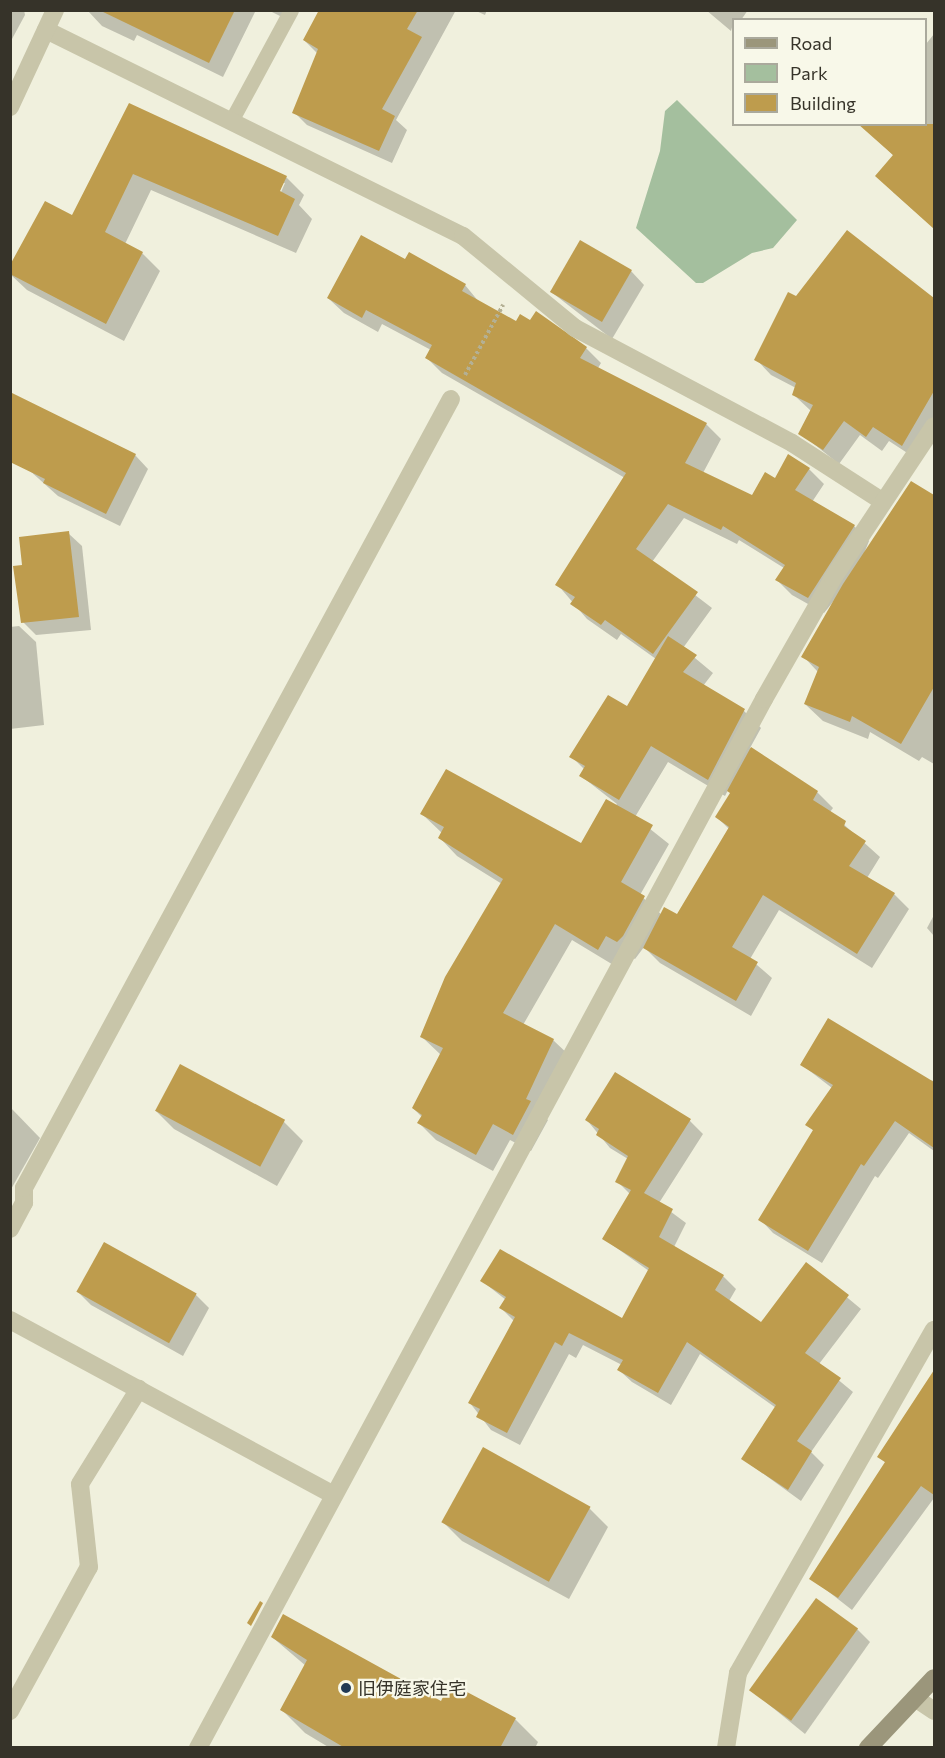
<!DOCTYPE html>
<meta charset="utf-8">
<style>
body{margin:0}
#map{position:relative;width:945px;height:1758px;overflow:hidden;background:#f0f0dd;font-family:Commissioner,"Noto Sans JP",sans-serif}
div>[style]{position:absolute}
.green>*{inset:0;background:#a4bf9e}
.shadow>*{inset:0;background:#0003}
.building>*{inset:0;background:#be9c4d;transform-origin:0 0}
.path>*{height:4px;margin-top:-2px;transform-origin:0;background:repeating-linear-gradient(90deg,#b4b094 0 3px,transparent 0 6px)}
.lane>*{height:15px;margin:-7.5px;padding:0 7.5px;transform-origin:7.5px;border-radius:7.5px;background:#c8c5a9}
.street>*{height:18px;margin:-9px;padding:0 9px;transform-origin:9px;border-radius:9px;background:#c8c5a9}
.secondary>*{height:18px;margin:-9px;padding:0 9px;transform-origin:9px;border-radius:9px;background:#9b967b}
.dots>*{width:16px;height:16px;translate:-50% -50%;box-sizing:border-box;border:3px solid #f8f8e9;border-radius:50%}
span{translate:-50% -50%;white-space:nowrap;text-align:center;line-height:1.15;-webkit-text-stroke:4.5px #f8f8e9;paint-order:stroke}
.poi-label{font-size:18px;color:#363329}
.left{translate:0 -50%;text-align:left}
.frame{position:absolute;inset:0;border:12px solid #363329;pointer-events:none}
.legend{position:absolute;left:732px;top:18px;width:195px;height:108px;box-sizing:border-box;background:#f8f8e9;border:2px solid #aaa99c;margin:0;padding:8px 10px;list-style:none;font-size:18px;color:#363329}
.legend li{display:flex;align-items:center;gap:12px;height:30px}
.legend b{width:30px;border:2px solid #aaa99c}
</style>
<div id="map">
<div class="green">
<i style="clip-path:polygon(677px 100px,797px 220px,773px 248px,752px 253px,703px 283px,696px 283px,636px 228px,660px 151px,665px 111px)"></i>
</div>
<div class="shadow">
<i style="clip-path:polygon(10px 10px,24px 10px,25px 15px,12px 39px)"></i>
<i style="clip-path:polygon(256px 10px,223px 77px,137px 35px,134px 41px,102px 26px,88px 11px)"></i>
<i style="clip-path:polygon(268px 10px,295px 10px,290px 21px)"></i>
<i style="clip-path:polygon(351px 10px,456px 10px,396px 120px,407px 130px,392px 163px,307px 125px,294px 112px,318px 54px,304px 40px)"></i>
<i style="clip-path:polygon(474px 10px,487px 10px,485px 15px)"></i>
<i style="clip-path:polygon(706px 10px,748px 10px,741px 20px,734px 20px,731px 31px)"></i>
<i style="clip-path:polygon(934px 34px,934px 228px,893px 192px,894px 156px,867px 130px,926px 124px,926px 44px)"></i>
<i style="clip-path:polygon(evenodd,130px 105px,286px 177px,304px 195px,299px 205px,312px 219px,296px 253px,151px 190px,125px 244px,142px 253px,160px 271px,124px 341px,27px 290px,10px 274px,72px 217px,130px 105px,282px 183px,285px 183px,278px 199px,282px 183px)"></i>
<i style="clip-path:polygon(evenodd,405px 261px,465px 285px,479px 302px,517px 323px,586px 348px,601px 363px,598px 368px,706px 424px,721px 439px,703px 473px,752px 497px,776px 480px,789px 456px,809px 469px,824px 484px,812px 502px,854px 526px,869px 541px,863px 556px,911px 483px,934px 497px,934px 764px,922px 757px,919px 761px,870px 732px,868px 739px,823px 721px,805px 704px,818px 672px,803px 656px,836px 598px,824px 613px,792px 595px,777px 580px,784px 568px,739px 540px,737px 544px,684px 518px,652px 562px,712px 608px,683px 648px,713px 673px,703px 686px,744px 711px,761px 728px,750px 748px,817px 792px,833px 808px,830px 812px,880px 857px,867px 878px,894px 894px,909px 909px,872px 968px,779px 910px,750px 959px,772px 978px,751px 1016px,660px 963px,644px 947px,635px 959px,624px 952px,615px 966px,572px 940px,523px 1025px,553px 1040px,571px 1057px,543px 1116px,548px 1120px,531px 1151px,510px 1140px,493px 1171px,436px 1140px,419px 1123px,422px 1117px,413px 1108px,441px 1055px,422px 1037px,502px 884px,457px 856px,440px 838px,442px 833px,422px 814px,582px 845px,617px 804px,581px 776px,585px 770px,571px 756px,628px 709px,656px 659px,621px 634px,617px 640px,587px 619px,557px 584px,625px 478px,442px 373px,427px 358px,431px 350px,382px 324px,378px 332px,344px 313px,328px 298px,405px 261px,668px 762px,725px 796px,728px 790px,732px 794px,717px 817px,729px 829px,677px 916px,662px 915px,640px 895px,669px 844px,635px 817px,668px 762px)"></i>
<i style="clip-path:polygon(631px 271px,644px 285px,612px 339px,550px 291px)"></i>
<i style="clip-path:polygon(924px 292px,934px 302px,934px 433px,918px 460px,889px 441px,882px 451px,860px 435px,839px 464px,800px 433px,811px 411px,794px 395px,796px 388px,771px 375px,756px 359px,796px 298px)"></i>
<i style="clip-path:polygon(135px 455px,148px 469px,120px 526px,58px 496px,29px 470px)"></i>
<i style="clip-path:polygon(68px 533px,82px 546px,91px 630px,36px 635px,23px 622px,23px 567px)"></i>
<i style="clip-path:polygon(19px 626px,36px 642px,44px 725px,10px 729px,10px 627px)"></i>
<i style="clip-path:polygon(934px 915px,934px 936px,927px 928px)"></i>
<i style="clip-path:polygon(802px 1065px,934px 1081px,934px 1151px,909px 1133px,878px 1178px,875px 1176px,822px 1263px,773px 1233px,760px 1219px,814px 1131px,807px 1125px,832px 1088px)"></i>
<i style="clip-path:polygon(616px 1074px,690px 1121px,703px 1134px,659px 1203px,686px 1223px,674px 1247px,723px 1276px,736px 1289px,729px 1301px,762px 1324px,807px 1264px,861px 1309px,819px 1364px,853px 1392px,811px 1452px,824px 1465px,801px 1501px,743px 1459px,776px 1408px,700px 1354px,671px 1405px,632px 1382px,619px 1370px,622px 1365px,583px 1345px,576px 1358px,569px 1354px,520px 1445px,491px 1430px,470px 1403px,514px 1321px,501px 1308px,506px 1300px,482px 1281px,622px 1320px,649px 1271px,604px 1239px,630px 1194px,617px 1181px,628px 1159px,610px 1148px,586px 1119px)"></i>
<i style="clip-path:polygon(10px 1107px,40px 1138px,10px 1191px)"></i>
<i style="clip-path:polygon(155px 1110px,284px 1122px,303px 1141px,277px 1186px,174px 1129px)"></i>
<i style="clip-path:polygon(78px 1292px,196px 1295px,209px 1308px,183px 1356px,91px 1305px)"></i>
<i style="clip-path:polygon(934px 1373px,934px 1498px,852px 1610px,811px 1578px,886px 1463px,879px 1457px)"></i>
<i style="clip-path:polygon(589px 1508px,608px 1527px,569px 1599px,462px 1541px,443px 1522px)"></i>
<i style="clip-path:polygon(857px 1629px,870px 1642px,805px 1734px,752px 1691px)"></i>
<i style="clip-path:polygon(272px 1637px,442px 1703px,515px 1719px,538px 1742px,535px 1748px,330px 1748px,305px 1733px,282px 1710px,306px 1666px)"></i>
</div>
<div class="building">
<i style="clip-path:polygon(99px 10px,235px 10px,209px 63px)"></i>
<i style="clip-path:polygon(319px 10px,418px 10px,407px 29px,422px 37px,382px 109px,395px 116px,379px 151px,292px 113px,318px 49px,303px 40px)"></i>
<i style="clip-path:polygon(129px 103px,287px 176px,280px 191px,295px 199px,278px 236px,133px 174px,105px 232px,143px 252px,106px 324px,10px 274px,10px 265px,45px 201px,72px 215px)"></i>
<i style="clip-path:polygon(858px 124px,934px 124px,934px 229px,875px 176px,893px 155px)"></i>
<i style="clip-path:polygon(847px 230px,934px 298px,934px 391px,902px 446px,873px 427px,866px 437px,844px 421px,823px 450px,798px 434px,813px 405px,792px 395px,796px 383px,754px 360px,788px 292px,796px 296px)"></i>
<i style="clip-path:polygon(361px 235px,405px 259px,409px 252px,466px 284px,462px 291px,516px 321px,520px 314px,530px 320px,536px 311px,587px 347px,580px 358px,707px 423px,685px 463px,752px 495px,765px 472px,775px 478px,788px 454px,810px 468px,795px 490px,855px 525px,808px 598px,775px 580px,785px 565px,723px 526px,721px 530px,668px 504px,636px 549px,698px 592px,653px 654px,605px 620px,601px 625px,570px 604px,575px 597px,555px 585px,626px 473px,425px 358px,432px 345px,366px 310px,362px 318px,327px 298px)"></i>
<i style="left:580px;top:240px;width:60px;height:60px;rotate:30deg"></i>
<i style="clip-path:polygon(10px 392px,136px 454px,106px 514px,43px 483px,45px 479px,10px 462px)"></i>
<i style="clip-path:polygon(911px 481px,934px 495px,934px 687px,901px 744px,852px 716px,850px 722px,804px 704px,819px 667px,801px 657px,843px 584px)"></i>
<i style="clip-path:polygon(69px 531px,79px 617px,21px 623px,13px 566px,22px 565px,19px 537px)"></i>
<i style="clip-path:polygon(668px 636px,697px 655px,683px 672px,745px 709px,708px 780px,651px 746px,619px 800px,579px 776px,585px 766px,569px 757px,608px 695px,627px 706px)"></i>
<i style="clip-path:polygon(751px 747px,818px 791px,813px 800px,846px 821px,844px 826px,866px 841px,849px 866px,895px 893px,857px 954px,763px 895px,732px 947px,758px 962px,736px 1001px,643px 948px,664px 907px,677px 914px,729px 827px,715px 817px,730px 793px,727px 791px)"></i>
<i style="clip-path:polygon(446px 769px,581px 843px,606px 799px,653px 825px,621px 882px,645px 896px,623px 936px,617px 942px,606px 936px,598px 950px,555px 924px,503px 1013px,554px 1039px,526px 1099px,531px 1101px,513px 1135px,493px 1124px,476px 1155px,417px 1123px,422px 1115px,412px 1108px,443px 1048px,420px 1037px,445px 977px,503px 879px,438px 838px,444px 827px,420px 814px)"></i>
<i style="clip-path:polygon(828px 1018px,934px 1082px,934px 1148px,895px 1121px,864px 1166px,861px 1164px,808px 1251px,758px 1220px,813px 1130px,805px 1125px,833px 1085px,800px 1065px)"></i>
<i style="left:180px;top:1064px;width:119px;height:53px;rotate:28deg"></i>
<i style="clip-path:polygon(615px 1072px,691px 1119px,644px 1193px,673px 1209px,659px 1237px,724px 1275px,715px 1290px,761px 1322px,806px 1262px,849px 1295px,805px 1353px,841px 1378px,797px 1441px,812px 1451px,788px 1490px,741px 1459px,776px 1405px,687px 1342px,658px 1393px,617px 1370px,623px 1360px,569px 1333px,562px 1346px,555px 1342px,507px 1433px,476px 1417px,480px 1409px,468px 1403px,515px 1317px,499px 1308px,506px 1297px,480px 1281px,500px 1249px,622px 1318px,649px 1268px,602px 1239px,631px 1190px,615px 1182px,628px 1156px,596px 1135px,599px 1129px,585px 1120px)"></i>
<i style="left:104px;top:1242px;width:106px;height:57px;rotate:29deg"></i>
<i style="clip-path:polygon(934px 1370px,934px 1495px,921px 1486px,838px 1598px,809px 1579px,885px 1462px,877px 1457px)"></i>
<i style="left:483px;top:1447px;width:123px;height:86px;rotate:29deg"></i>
<i style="left:816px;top:1598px;width:52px;height:114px;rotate:36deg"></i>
<i style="clip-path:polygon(260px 1601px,263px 1603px,251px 1626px,247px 1623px)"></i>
<i style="clip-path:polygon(283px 1614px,441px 1701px,450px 1683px,516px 1718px,500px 1748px,345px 1748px,280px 1710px,307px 1660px,271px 1637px)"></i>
</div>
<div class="path">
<i style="left:465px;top:375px;width:80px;rotate:-61.5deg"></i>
</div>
<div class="lane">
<i style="left:231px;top:121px;width:126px;rotate:-61.6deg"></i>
</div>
<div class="street">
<i style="left:46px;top:30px;width:465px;rotate:26.3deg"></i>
<i style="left:463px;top:236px;width:145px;rotate:39.4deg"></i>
<i style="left:575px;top:328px;width:246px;rotate:27.9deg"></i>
<i style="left:792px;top:443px;width:107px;rotate:32.8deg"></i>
<i style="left:10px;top:107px;width:107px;rotate:-65.1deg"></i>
<i style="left:10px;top:1229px;width:30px;rotate:-62deg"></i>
<i style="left:24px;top:1203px;width:15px;rotate:-90deg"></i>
<i style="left:24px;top:1188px;width:897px;rotate:-61.58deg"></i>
<i style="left:10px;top:1320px;width:368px;rotate:28.4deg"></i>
<i style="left:915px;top:1698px;width:23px;rotate:34deg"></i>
<i style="left:10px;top:1711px;width:164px;rotate:-61.3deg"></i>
<i style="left:89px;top:1567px;width:83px;rotate:-96.2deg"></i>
<i style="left:80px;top:1484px;width:112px;rotate:-58.2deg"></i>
<i style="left:198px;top:1748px;width:1192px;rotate:-61.65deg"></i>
<i style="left:764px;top:699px;width:139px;rotate:-60.3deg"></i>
<i style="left:833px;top:578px;width:182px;rotate:-56.4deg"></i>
<i style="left:726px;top:1748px;width:76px;rotate:-80.9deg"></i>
<i style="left:738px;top:1673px;width:395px;rotate:-60.3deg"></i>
</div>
<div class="secondary">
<i style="left:868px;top:1748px;width:96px;rotate:-46.7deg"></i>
</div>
<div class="dots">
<i style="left:346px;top:1688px;background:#213954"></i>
</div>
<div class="poi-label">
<span class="left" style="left:358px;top:1688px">旧伊庭家住宅</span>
</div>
<div class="frame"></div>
<ul class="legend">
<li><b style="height:8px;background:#9b967b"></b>Road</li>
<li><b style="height:16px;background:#a4bf9e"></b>Park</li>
<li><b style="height:16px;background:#be9c4d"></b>Building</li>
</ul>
</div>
